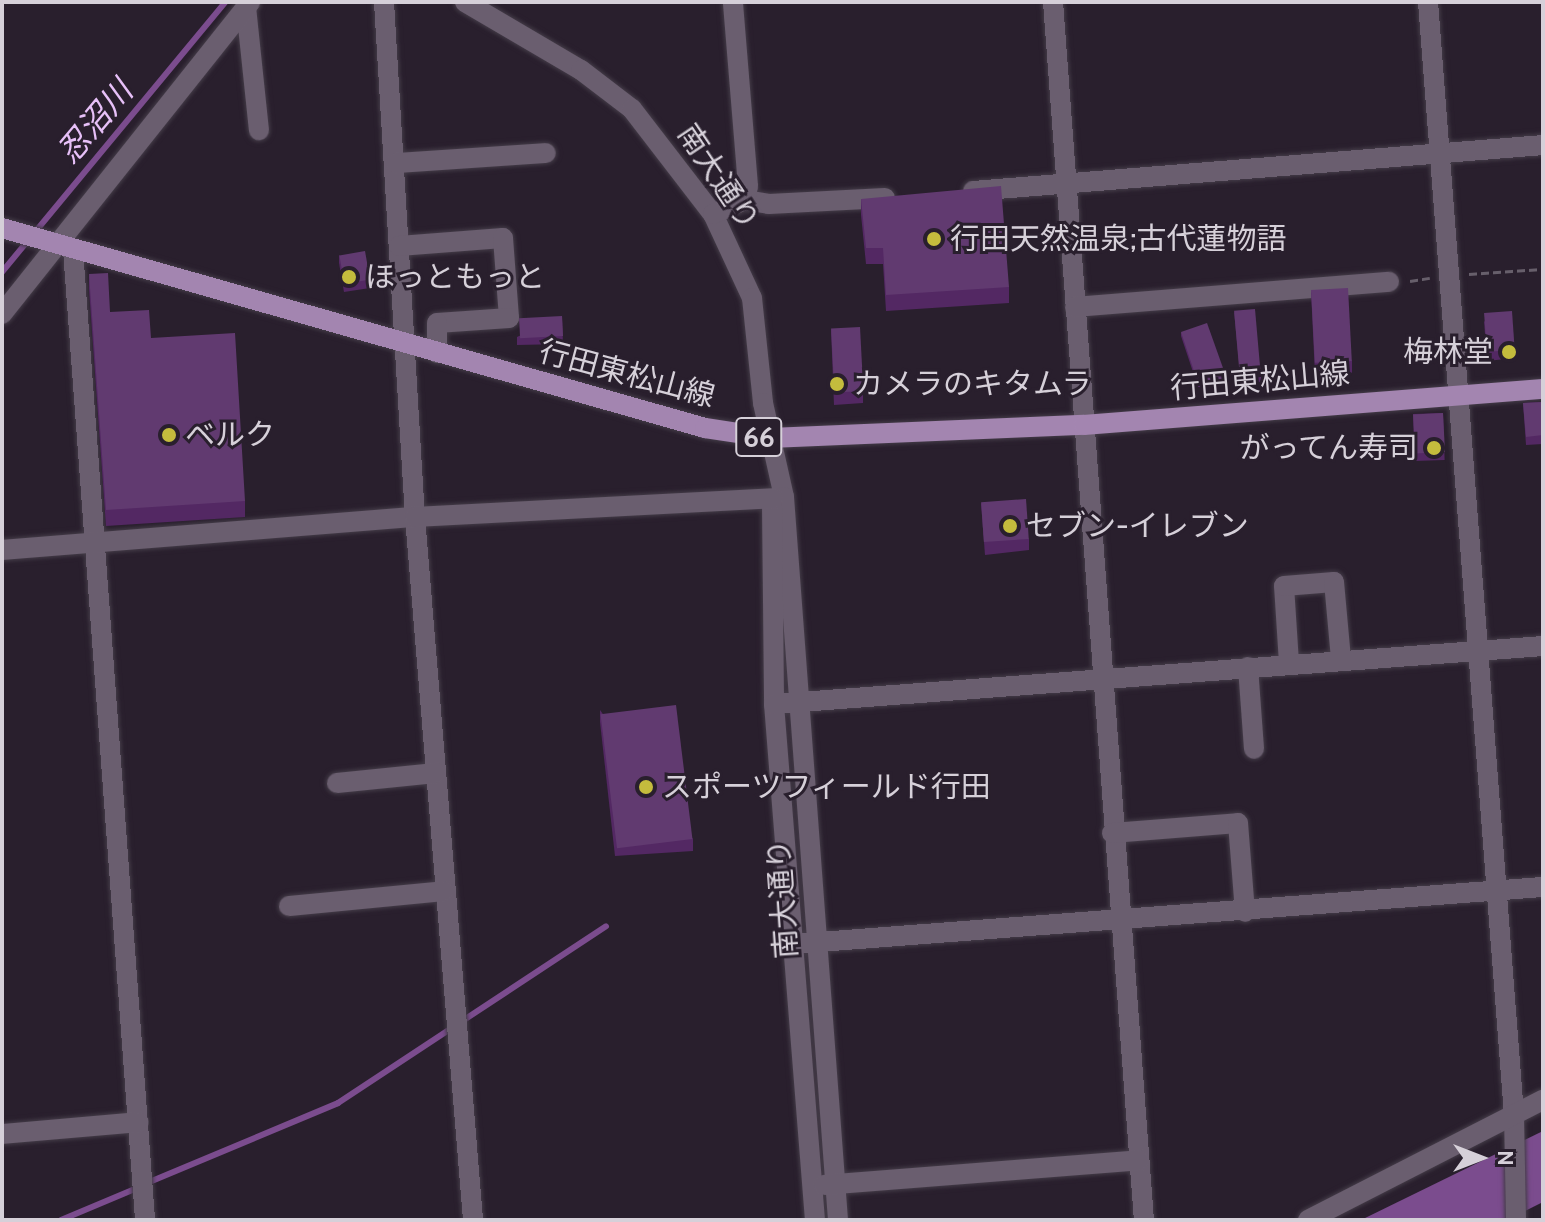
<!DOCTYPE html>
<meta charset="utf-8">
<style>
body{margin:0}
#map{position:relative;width:1545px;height:1222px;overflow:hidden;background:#291f2d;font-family:Cabin,"Noto Sans JP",sans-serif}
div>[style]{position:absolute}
.water>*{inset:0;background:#7b4c8e}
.stream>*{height:6px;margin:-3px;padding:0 3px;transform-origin:3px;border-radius:3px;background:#7b4c8e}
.path>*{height:3px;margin-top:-1.5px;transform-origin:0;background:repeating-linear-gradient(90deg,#675f6b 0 8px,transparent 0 12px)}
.roads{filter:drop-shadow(0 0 2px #443c48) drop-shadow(0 0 2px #443c48)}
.minor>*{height:20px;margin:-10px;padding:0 10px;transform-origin:10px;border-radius:10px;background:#6a5e6f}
.major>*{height:20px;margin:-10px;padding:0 10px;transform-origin:10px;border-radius:10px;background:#a385b0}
.wall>*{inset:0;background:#532863;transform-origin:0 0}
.building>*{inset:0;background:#613a70;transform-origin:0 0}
.dots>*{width:22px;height:22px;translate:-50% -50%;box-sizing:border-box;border:4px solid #291f2d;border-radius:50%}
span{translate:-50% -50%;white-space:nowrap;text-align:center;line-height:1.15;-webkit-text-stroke:6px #291f2d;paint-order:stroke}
.shield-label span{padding:2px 6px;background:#291f2d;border:2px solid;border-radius:6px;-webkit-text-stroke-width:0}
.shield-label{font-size:28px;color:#d6d0d9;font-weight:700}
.street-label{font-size:30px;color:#d6d0d9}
.poi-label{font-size:30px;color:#d6d0d9}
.left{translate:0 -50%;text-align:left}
.right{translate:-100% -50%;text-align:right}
.water-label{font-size:32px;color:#e7c0f8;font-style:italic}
.frame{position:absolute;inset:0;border:4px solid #d6d0d9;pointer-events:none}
.north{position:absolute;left:1441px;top:1118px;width:80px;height:80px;-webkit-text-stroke:6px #291f2d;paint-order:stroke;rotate:90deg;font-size:22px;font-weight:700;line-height:32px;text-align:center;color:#d6d0d9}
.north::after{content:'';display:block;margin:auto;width:28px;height:36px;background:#d6d0d9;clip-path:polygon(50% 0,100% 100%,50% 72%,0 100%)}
</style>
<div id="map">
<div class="water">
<i style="clip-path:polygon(1543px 1131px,1543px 1202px,1507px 1220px,1361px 1220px)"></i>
</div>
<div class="stream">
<i style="left:2px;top:272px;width:350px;rotate:-50.4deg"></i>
<i style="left:147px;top:1183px;width:207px;rotate:-22.7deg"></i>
<i style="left:338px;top:1103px;width:321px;rotate:-33.4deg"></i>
<i style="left:61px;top:1220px;width:82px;rotate:-22.8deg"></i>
</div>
<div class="path">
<i style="left:1469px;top:274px;width:74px;rotate:-3.9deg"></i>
<i style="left:1410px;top:281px;width:20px;rotate:-9deg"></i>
</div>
<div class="roads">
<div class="minor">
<i style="left:384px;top:2px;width:516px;rotate:86.56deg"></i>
<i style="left:415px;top:517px;width:705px;rotate:85.28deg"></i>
<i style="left:465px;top:2px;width:134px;rotate:30.4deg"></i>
<i style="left:581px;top:70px;width:64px;rotate:37.4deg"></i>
<i style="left:632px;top:109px;width:133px;rotate:52.4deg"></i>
<i style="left:713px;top:214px;width:93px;rotate:65.1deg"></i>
<i style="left:752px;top:298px;width:106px;rotate:84deg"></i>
<i style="left:763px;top:403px;width:96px;rotate:77.4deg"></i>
<i style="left:784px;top:497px;width:725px;rotate:85.73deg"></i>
<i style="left:1053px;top:2px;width:1221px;rotate:85.73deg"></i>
<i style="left:1428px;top:2px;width:1116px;rotate:85.58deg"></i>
<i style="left:1514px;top:1115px;width:105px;rotate:88.9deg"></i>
<i style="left:246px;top:7px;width:124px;rotate:84deg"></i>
<i style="left:396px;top:163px;width:150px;rotate:-3.8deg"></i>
<i style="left:973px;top:191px;width:572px;rotate:-4.61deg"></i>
<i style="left:745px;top:200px;width:24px;rotate:9deg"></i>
<i style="left:769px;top:204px;width:116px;rotate:-3deg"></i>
<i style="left:713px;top:214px;width:35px;rotate:-24deg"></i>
<i style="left:745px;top:200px;width:14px;rotate:-78deg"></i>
<i style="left:748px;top:186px;width:185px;rotate:-94.7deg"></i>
<i style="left:399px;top:246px;width:104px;rotate:-4.4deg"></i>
<i style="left:503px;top:238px;width:80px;rotate:85.7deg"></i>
<i style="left:509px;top:318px;width:72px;rotate:176deg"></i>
<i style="left:437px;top:323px;width:30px;rotate:90deg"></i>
<i style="left:73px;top:250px;width:973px;rotate:85.75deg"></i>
<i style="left:1075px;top:307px;width:315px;rotate:-4.6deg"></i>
<i style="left:2px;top:314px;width:399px;rotate:-51.5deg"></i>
<i style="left:772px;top:506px;width:198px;rotate:89.4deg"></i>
<i style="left:774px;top:704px;width:518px;rotate:85.46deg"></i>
<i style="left:2px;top:550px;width:414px;rotate:-4.6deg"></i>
<i style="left:415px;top:517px;width:358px;rotate:-3deg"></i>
<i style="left:1289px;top:663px;width:77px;rotate:-93.7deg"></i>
<i style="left:1284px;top:586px;width:50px;rotate:-4.6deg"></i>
<i style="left:1334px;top:582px;width:77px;rotate:84.8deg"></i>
<i style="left:1248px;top:667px;width:82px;rotate:85.8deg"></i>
<i style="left:774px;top:704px;width:771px;rotate:-4.31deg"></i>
<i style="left:337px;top:783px;width:99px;rotate:-5.8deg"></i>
<i style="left:1112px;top:833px;width:126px;rotate:-4.5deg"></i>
<i style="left:1238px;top:823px;width:89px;rotate:85.5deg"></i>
<i style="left:289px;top:906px;width:156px;rotate:-5.5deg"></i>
<i style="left:793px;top:944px;width:752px;rotate:-4.35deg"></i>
<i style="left:2px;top:1134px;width:137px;rotate:-5deg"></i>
<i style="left:824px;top:1185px;width:316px;rotate:-4.5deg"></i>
<i style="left:1308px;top:1220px;width:264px;rotate:-27.1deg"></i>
</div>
<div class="major">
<i style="left:2px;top:228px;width:731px;rotate:15.88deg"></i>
<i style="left:705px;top:428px;width:66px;rotate:8.7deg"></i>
<i style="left:770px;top:438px;width:314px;rotate:-2.4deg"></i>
<i style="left:1084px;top:425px;width:460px;rotate:-4.5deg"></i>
</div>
</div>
<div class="wall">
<i style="clip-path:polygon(861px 199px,1009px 287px,1009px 303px,886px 311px,883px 264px,866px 264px,861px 215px)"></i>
<i style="clip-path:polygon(339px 255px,370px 280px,370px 288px,344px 292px,339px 263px)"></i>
<i style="clip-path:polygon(89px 274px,110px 312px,151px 338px,245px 501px,245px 517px,106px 526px,89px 289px)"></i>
<i style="clip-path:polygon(1311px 291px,1352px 361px,1352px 373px,1315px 375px)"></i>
<i style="clip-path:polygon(1234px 311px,1261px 375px,1261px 382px,1241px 384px)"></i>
<i style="clip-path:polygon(562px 316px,563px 344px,517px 345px,517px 337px)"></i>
<i style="clip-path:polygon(1484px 321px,1515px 350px,1515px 358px,1487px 361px)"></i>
<i style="clip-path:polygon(831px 329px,863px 391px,863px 403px,834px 405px)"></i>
<i style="clip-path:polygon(1181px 332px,1228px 382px,1228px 386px,1198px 387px,1181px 336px)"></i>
<i style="clip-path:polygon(1543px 402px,1543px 444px,1526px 445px,1523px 403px)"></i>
<i style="left:1443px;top:413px;width:47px;height:30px;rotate:88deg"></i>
<i style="clip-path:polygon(981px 503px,1029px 539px,1029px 550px,985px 555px)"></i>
<i style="clip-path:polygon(600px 710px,693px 839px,693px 851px,615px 856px,600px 722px)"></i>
</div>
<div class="building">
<i style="clip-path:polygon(1001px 186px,1009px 287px,886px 295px,883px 248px,866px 248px,861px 199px)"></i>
<i style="left:365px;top:251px;width:29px;height:26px;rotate:80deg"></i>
<i style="clip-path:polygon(108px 273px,110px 312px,149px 310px,151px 338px,235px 333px,245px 501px,106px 510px,89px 274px)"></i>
<i style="left:1348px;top:288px;width:73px;height:37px;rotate:87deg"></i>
<i style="left:1255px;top:309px;width:66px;height:21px;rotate:85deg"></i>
<i style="left:1512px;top:311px;width:39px;height:28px;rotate:86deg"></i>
<i style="left:562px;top:316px;width:20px;height:43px;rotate:87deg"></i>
<i style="clip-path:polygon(1207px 323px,1228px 382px,1198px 383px,1181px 332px)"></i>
<i style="left:860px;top:327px;width:64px;height:29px;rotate:87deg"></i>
<i style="clip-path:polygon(1543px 402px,1543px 435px,1526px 437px,1523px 403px)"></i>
<i style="left:1443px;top:413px;width:39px;height:30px;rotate:87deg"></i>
<i style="left:1026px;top:499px;width:40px;height:45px;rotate:86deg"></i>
<i style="left:676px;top:705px;width:135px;height:76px;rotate:83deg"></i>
</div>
<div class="dots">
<i style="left:934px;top:239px;background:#c4bc3d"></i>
<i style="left:349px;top:277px;background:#c4bc3d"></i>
<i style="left:1509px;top:352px;background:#c4bc3d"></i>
<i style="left:837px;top:384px;background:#c4bc3d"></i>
<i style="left:169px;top:435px;background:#c4bc3d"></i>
<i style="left:1434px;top:448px;background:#c4bc3d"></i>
<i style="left:1010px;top:526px;background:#c4bc3d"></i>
<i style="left:646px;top:787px;background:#c4bc3d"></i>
</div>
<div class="shield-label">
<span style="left:759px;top:437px">66</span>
</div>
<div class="street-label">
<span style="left:718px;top:177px;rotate:56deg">南大通り</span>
<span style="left:627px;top:374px;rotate:15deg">行田東松山線</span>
<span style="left:1260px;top:381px;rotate:-5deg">行田東松山線</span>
<span style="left:783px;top:899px;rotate:-94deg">南大通り</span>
</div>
<div class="poi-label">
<span class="left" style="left:950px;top:239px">行田天然温泉;古代蓮物語</span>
<span class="left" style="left:365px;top:277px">ほっともっと</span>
<span class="right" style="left:1493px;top:352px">梅林堂</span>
<span class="left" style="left:853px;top:384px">カメラのキタムラ</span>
<span class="left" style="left:185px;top:435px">ベルク</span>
<span class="right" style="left:1418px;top:448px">がってん寿司</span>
<span class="left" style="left:1026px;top:526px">セブン-イレブン</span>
<span class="left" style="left:662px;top:787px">スポーツフィールド行田</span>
</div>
<div class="water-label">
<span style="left:95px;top:122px;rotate:-50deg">忍沼川</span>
</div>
<div class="frame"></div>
<div class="north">N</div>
</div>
